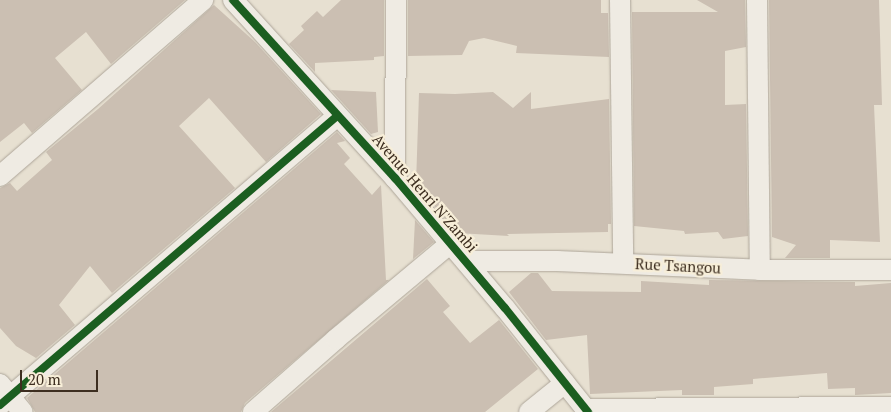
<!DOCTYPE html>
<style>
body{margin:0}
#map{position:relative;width:891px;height:412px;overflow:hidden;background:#e7e0d1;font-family:"PT Serif",serif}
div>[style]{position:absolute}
.building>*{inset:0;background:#cbbfb2}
.roads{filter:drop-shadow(0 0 1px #ada599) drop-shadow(0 0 1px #ada599)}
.minor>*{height:20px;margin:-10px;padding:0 10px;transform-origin:10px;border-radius:10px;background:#efebe3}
.cycleway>*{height:8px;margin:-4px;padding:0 4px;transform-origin:4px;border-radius:4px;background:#1b5e20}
span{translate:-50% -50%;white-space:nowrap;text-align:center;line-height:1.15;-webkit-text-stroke:4.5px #f7eed8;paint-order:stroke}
.street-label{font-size:15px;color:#3d2e20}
.scale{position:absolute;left:20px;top:370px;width:78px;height:22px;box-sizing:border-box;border:2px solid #3d2e20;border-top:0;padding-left:6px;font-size:15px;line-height:18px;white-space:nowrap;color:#3d2e20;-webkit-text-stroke:4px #f7eed8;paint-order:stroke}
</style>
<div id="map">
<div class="building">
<i style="clip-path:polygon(0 0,185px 0,111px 64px,86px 32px,55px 58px,82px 90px,32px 133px,24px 123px,0 142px)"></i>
<i style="clip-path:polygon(341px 0,384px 0,384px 56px,374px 57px,374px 60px,315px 63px,315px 72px,289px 44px,304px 30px,301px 26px,317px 11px,323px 17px)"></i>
<i style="clip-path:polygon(408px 0,601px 0,601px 13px,608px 13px,609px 57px,516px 53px,517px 46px,484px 38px,469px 41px,462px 55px,408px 56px)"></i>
<i style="clip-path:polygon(697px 0,745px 0,746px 47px,725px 51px,725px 105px,746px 104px,748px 236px,723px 239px,718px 232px,685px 234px,684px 231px,634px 226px,632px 12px,718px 12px)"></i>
<i style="clip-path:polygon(769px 0,879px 0,882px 105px,874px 105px,880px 242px,830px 240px,830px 258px,785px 258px,796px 245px,772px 237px)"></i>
<i style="clip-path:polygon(214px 5px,255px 42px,321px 114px,266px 162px,209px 98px,179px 126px,235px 188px,112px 293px,90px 266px,59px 305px,75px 325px,36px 358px,16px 346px,0 328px,0 188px,10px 183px,17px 191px,52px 160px,46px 152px,98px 109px)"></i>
<i style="clip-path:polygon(331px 90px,376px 92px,378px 132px,371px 134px)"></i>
<i style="clip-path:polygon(493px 92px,513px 108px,531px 92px,531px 109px,609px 99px,611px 224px,608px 224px,608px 232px,507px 234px,509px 236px,457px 233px,416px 184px,419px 93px,455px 94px)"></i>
<i style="clip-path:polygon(337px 132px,345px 141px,337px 143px,350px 158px,344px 164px,372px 195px,381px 185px,386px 280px,389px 280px,245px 403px,241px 412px,35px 412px,27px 398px)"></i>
<i style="clip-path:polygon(415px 220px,434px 242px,413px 259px)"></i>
<i style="clip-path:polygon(531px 273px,538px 273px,552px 291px,641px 292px,641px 281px,709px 285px,709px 280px,855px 282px,855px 286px,891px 283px,891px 393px,855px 395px,855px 388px,828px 389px,827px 373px,753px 379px,753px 384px,714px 387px,714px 395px,682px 395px,682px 390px,590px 394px,587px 335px,546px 340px,509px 292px)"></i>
<i style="clip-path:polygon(427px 279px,450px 306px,443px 312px,470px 343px,499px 320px,538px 369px,485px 412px,271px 412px)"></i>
</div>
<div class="roads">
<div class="minor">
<i style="left:233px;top:0;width:241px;rotate:47.7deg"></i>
<i style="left:395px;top:178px;width:170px;rotate:49.8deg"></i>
<i style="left:505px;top:308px;width:133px;rotate:51.4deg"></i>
<i style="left:620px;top:0;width:263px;rotate:89.3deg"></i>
<i style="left:757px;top:0;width:270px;rotate:89.4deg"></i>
<i style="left:0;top:176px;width:269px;rotate:-40.9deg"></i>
<i style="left:395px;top:178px;width:178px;rotate:-89.7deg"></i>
<i style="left:466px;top:261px;width:91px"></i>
<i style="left:557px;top:261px;width:203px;rotate:2.5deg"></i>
<i style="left:760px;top:270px;width:131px"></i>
<i style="left:0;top:384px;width:36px;rotate:51deg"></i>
<i style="left:0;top:405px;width:444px;rotate:-40.6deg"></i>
<i style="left:585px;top:409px;width:306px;rotate:-0.4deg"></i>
<i style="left:253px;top:412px;width:111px;rotate:-41.3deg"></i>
<i style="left:336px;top:339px;width:150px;rotate:-39.9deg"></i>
<i style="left:529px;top:412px;width:46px;rotate:-38.9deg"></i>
</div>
</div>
<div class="cycleway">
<i style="left:233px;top:0;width:241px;rotate:47.7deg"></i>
<i style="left:395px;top:178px;width:170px;rotate:49.8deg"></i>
<i style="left:505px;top:308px;width:133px;rotate:51.4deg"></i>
<i style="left:0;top:405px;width:444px;rotate:-40.6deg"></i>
</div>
<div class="street-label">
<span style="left:425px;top:193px;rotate:49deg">Avenue Henri N'Zambi</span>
<span style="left:678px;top:266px;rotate:3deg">Rue Tsangou</span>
</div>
<div class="scale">20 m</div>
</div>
